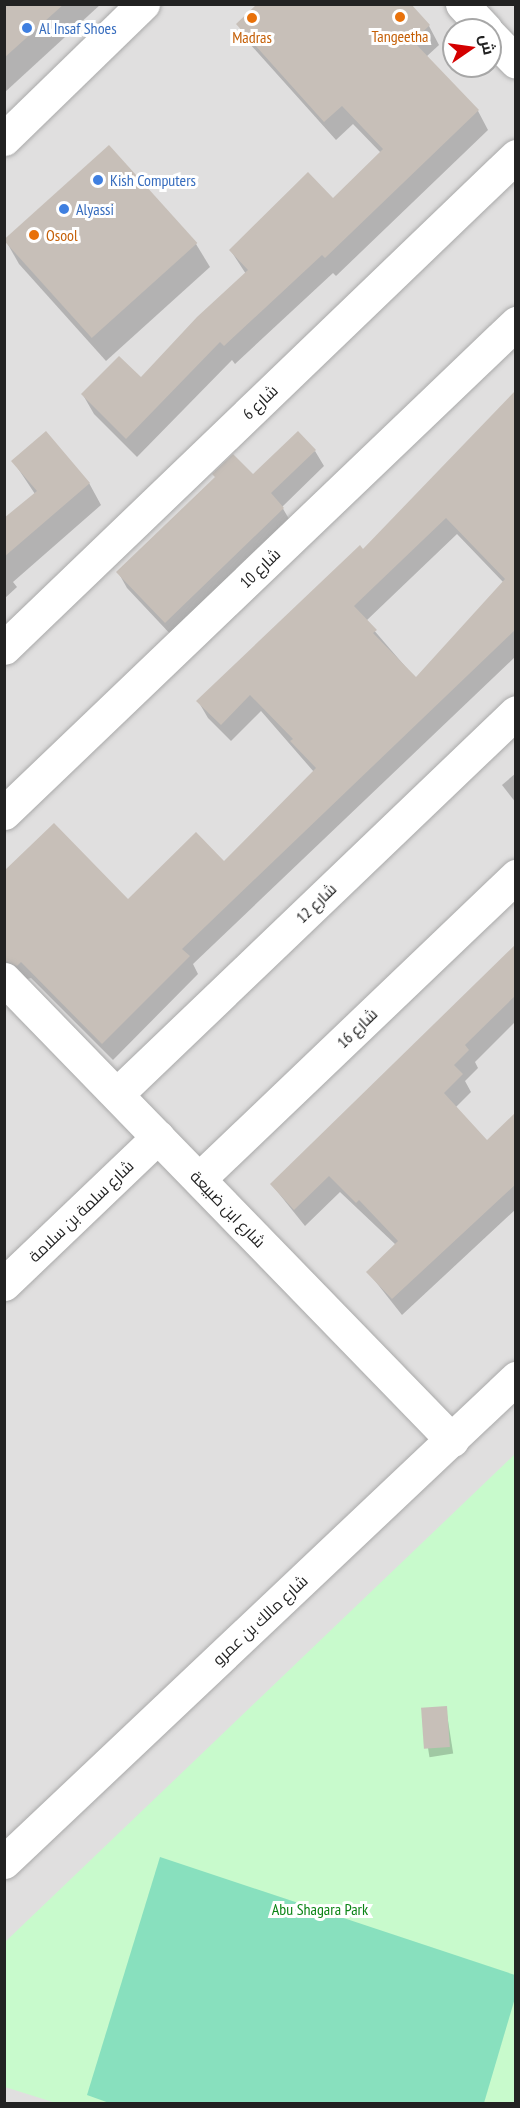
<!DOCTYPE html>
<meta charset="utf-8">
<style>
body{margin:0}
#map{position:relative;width:520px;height:2108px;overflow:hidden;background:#f2efe9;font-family:"PT Sans Narrow",Cairo,sans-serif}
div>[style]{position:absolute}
.residential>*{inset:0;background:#e0dfdf}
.park>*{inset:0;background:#c8facc}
.pitch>*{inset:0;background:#88e0be}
.shadow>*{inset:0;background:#0003;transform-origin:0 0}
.building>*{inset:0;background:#c7bfb8;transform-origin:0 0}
.roads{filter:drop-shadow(0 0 2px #a9a9a9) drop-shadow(0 0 2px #a9a9a9)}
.minor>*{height:33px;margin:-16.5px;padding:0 16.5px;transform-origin:16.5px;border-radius:16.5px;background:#fff}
.dots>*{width:16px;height:16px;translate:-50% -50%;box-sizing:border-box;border:3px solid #fff;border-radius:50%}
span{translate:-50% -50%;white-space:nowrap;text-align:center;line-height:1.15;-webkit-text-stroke:6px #fff;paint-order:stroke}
.shop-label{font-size:16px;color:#366cbe}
.left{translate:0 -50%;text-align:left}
.food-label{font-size:16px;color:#c56008}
.street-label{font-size:16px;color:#222}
.park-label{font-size:16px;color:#0c8416}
.frame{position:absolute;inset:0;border:6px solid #222;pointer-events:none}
.north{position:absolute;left:442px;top:18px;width:60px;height:60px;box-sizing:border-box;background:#fff;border:2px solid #a7a7a7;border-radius:50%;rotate:77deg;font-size:16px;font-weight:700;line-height:24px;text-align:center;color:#222}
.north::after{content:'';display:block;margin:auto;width:21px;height:27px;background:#d40000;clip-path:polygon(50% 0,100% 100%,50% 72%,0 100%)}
</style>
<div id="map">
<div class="residential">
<i style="clip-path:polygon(evenodd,5px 5px,515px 5px,515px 2103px,5px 2103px,5px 5px,454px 30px,490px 30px,490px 66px,454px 66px,454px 30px)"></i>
</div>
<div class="park">
<i style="clip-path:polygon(515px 1454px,515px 2103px,59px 2104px,5px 2087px,5px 1942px)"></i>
</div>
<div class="pitch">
<i style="clip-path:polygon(160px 1857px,515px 1975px,515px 1998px,484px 2103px,112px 2104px,87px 2095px)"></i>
</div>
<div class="shadow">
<i style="clip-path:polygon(4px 4px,101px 4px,4px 93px)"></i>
<i style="clip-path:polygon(238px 24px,429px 26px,439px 45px,426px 57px,478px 111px,488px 130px,336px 276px,333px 273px,235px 364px,232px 360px,137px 457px,94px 414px,83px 395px,141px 380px,246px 274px,231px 251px,333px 200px,381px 153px,353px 124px,336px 140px,249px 43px)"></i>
<i style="clip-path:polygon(6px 241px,196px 244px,210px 267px,106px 361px,19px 264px)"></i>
<i style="clip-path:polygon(evenodd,516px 392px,516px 656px,193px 964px,198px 974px,113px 1060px,31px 978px,24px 980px,4px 960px,128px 901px,224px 863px,314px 772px,261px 711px,231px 741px,208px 718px,198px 701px,363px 551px,516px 392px,457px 534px,504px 583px,416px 679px,366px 621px,457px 534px)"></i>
<i style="clip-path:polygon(315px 451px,324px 466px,282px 507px,292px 524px,174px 638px,127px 588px,118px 572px,253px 477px)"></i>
<i style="clip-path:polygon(13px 461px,89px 483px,101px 505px,13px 582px,17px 587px,4px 599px,4px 520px,35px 494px)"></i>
<i style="clip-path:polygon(516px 773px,516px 803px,502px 785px)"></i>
<i style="clip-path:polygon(516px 946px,516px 1021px,475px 1062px,478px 1068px,465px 1081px,471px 1092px,455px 1108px,487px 1142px,516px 1132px,516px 1209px,402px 1315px,368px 1272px,396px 1245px,340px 1192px,305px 1226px,272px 1185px)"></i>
<i style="left:446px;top:1708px;width:46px;height:24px;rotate:81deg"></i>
</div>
<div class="building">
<i style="clip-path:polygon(4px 4px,64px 4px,4px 58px)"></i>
<i style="clip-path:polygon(257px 4px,411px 4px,430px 25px,413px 41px,479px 110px,325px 258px,322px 255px,224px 346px,220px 342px,126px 439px,81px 394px,119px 356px,141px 377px,197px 317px,248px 270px,229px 250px,308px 172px,333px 198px,383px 149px,342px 106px,324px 122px,236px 24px)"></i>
<i style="left:109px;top:145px;width:132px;height:142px;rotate:48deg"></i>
<i style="clip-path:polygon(evenodd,516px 390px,516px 629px,182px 949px,190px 956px,102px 1044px,21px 962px,17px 966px,4px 961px,4px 871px,54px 823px,128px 899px,196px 832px,224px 861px,316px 768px,290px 741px,293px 739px,250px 695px,221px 725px,196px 701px,360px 545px,363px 549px,516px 390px,446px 518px,505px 579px,416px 677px,373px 633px,377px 630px,354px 606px,446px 518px)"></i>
<i style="clip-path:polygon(46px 431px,90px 483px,4px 557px,4px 518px,37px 491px,11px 461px)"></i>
<i style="clip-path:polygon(298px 431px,316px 450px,271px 493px,284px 508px,165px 623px,116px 572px,215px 477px,212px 474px,233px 454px,253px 474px)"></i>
<i style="clip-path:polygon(516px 944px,516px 995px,465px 1045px,469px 1050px,454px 1065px,463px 1074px,444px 1093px,487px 1140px,516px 1112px,516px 1184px,392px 1299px,366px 1272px,398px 1241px,359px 1200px,356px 1203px,329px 1176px,294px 1210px,270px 1184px)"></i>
<i style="left:447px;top:1706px;width:41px;height:26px;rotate:86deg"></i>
</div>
<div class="roads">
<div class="minor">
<i style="left:462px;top:4px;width:35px;rotate:47deg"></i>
<i style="left:490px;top:35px;width:37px;rotate:46deg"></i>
<i style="left:4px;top:139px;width:194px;rotate:-44.2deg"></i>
<i style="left:4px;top:648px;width:710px;rotate:-43.86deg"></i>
<i style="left:4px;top:813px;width:709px;rotate:-43.74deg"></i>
<i style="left:4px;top:979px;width:643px;rotate:45.82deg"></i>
<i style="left:117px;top:1094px;width:552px;rotate:-43.75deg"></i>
<i style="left:199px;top:1179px;width:439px;rotate:-43.7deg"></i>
<i style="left:4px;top:1284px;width:213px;rotate:-43.7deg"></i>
<i style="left:4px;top:1862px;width:705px;rotate:-43.39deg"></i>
</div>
</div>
<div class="dots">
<i style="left:400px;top:17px;background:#e8710a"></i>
<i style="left:252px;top:18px;background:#e8710a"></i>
<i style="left:27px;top:28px;background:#3f7fe0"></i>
<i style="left:98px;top:180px;background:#3f7fe0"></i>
<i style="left:64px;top:209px;background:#3f7fe0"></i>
<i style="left:34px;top:235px;background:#e8710a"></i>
</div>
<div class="shop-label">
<span class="left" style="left:39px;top:28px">Al Insaf Shoes</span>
<span class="left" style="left:110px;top:180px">Kish Computers</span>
<span class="left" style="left:76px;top:209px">Alyassi</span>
</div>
<div class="food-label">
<span style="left:400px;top:36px">Tangeetha</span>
<span style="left:252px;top:37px">Madras</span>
<span class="left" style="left:46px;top:235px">Osool</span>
</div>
<div class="street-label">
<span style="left:260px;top:402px;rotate:-44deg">شارع 6</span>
<span style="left:260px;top:568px;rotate:-44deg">شارع 10</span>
<span style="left:316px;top:903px;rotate:-44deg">شارع 12</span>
<span style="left:357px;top:1028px;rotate:-44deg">شارع 16</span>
<span style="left:228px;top:1209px;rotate:46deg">شارع ابن ضبيعة</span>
<span style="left:81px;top:1211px;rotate:-44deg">شارع سلمة بن سلامة</span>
<span style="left:260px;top:1620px;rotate:-43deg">شارع مالك بن عمرو</span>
</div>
<div class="park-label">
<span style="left:320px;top:1909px">Abu Shagara Park</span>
</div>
<div class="frame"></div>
<div class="north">ش</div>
</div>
